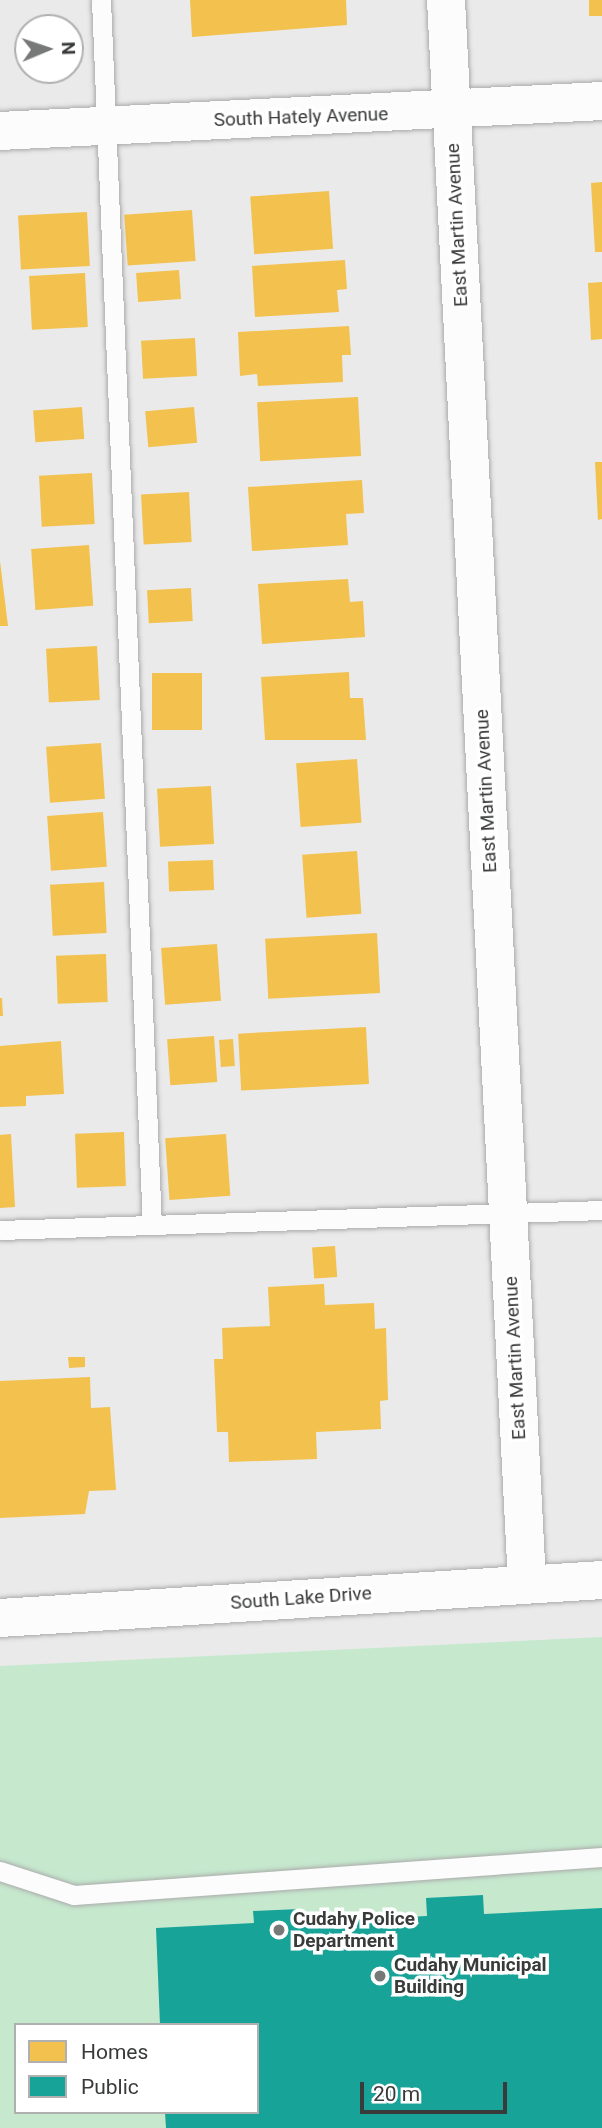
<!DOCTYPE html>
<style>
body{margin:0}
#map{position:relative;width:602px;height:2128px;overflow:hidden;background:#eaeaea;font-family:Roboto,sans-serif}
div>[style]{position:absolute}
.green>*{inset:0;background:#c6e9ce}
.homes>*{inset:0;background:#f2c14e;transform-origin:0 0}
.public>*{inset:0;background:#17a398}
.roads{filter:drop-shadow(0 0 2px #ababab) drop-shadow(0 0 2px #ababab)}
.lane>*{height:19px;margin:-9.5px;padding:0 9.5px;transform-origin:9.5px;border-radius:9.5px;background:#fcfcfc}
.street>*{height:38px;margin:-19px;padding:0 19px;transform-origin:19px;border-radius:19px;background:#fcfcfc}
.secondary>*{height:38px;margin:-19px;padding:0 19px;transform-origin:19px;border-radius:19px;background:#fcfcfc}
.dots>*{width:19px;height:19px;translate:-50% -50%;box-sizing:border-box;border:4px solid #fff;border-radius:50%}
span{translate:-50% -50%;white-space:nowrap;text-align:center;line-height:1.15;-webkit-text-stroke:7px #fff;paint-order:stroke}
.street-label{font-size:19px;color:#393a3a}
.poi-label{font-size:19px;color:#393a3a;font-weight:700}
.left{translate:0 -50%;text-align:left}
.legend{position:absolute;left:14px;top:2023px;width:245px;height:91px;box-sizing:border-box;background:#fff;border:2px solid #b0b0b0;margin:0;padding:9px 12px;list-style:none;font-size:21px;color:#393a3a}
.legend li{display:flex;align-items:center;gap:14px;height:35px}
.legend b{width:35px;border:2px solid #b0b0b0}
.north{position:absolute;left:14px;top:14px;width:70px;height:70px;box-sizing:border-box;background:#fff;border:2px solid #b0b0b0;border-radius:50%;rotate:88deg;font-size:19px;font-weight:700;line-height:28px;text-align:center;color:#393a3a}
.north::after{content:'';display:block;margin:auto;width:24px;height:32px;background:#777878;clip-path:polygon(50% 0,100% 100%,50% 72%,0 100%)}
.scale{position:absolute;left:360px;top:2082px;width:147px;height:32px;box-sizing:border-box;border:4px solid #393a3a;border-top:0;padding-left:9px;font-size:21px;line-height:24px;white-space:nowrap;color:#393a3a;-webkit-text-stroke:5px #fff;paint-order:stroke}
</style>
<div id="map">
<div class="green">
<i style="clip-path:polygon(evenodd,602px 1637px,602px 2128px,0 2128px,0 1666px,602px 1637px,16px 2025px,257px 2025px,257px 2112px,16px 2112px,16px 2025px)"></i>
</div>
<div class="homes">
<i style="clip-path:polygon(190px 0,346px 0,347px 25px,192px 37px)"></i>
<i style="left:589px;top:0;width:13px;height:16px"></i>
<i style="clip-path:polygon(602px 182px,602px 252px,595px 252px,591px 183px)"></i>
<i style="left:329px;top:191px;width:58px;height:79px;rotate:86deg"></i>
<i style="left:192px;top:210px;width:51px;height:68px;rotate:86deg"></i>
<i style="left:87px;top:212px;width:54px;height:69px;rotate:87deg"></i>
<i style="clip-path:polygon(345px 260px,347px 289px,337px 290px,339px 312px,255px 317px,252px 266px)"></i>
<i style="left:179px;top:270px;width:29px;height:43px;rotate:86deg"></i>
<i style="left:85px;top:273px;width:54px;height:56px;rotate:87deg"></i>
<i style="clip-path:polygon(602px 282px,602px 339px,591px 340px,588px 283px)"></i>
<i style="clip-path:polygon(349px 326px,351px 355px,342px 355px,343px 382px,258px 386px,257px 374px,240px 376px,238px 332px)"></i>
<i style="left:195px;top:338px;width:38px;height:54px;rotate:87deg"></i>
<i style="left:358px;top:397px;width:59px;height:101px;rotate:87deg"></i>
<i style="left:82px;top:407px;width:32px;height:49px;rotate:86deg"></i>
<i style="left:194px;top:407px;width:36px;height:49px;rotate:85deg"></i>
<i style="clip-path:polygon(595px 462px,602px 462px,602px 519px,598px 520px)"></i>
<i style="left:92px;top:473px;width:51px;height:53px;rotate:87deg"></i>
<i style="clip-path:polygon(362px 480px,364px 513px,346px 514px,348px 545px,252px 551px,248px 487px)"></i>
<i style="left:189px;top:492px;width:50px;height:48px;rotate:87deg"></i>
<i style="left:89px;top:545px;width:61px;height:58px;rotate:86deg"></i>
<i style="clip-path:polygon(0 561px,8px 626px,0 626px)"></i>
<i style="clip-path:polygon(348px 579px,350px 602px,363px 601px,365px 637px,262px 644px,258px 584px)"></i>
<i style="left:191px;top:588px;width:33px;height:44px;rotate:87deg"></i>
<i style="left:97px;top:646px;width:54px;height:51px;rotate:87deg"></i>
<i style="clip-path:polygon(349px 672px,350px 698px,363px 698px,366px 740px,265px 740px,261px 677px)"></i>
<i style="left:202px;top:673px;width:57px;height:50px;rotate:90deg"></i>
<i style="left:101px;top:743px;width:56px;height:55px;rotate:86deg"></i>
<i style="left:357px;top:759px;width:64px;height:61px;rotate:86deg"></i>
<i style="left:211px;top:786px;width:58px;height:54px;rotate:87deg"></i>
<i style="left:103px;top:812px;width:55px;height:56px;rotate:86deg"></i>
<i style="left:357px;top:851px;width:63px;height:55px;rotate:86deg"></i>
<i style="left:213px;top:860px;width:30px;height:45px;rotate:88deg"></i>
<i style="left:104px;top:882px;width:51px;height:54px;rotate:87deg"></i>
<i style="left:377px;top:933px;width:60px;height:112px;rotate:87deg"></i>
<i style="left:217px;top:944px;width:57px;height:56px;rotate:86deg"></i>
<i style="left:106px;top:954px;width:48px;height:50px;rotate:88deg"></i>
<i style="clip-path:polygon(0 998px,2px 998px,3px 1016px,0 1016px)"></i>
<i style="left:366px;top:1027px;width:57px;height:128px;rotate:87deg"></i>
<i style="left:214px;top:1036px;width:46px;height:47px;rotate:86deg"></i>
<i style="left:233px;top:1039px;width:27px;height:14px;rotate:86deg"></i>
<i style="clip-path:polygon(61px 1041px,64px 1094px,26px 1096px,26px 1106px,0 1107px,0 1046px)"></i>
<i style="left:124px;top:1132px;width:54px;height:49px;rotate:88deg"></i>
<i style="clip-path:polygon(11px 1134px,15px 1207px,0 1208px,0 1135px)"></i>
<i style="left:226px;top:1134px;width:62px;height:61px;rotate:86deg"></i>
<i style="left:335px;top:1246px;width:31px;height:23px;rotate:86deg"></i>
<i style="clip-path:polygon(324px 1284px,325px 1305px,374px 1303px,375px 1329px,386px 1328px,388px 1400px,380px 1401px,381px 1429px,316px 1432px,317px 1459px,229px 1462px,228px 1432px,217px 1432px,214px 1359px,223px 1359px,222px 1328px,270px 1326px,268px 1287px)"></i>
<i style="clip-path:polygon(68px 1357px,85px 1357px,85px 1367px,69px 1368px)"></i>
<i style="clip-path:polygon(90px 1377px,91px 1408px,110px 1407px,116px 1490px,89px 1491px,85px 1514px,0 1518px,0 1381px)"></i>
</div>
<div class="public">
<i style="clip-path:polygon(483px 1895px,484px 1914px,602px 1908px,602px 2128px,166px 2128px,165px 2112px,257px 2112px,257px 2025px,160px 2025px,156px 1928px,254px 1923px,253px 1911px,299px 1909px,300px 1922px,427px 1916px,426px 1898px)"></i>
</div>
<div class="roads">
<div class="lane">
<i style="left:101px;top:0;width:1226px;rotate:87.62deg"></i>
<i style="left:0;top:1230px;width:602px;rotate:-1.9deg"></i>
<i style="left:0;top:1871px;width:78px;rotate:18deg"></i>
<i style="left:74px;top:1895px;width:529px;rotate:-4.12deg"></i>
</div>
<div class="street">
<i style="left:446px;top:0;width:1585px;rotate:87.07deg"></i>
<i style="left:0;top:131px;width:603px;rotate:-2.85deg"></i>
</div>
<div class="secondary">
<i style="left:0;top:1618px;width:603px;rotate:-3.61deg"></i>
</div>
</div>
<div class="dots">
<i style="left:279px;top:1930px;background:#777878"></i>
<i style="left:380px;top:1976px;background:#777878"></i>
</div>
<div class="street-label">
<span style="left:301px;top:117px;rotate:-2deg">South Hately Avenue</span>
<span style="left:457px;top:225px;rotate:-93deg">East Martin Avenue</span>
<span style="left:486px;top:791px;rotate:-93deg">East Martin Avenue</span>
<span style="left:515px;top:1358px;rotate:-93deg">East Martin Avenue</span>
<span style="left:301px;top:1598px;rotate:-4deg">South Lake Drive</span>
</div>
<div class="poi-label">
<span class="left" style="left:293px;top:1930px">Cudahy Police<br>Department</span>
<span class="left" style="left:394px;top:1976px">Cudahy Municipal<br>Building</span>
</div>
<ul class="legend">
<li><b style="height:19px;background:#f2c14e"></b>Homes</li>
<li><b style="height:19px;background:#17a398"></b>Public</li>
</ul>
<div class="north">N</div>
<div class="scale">20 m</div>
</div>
